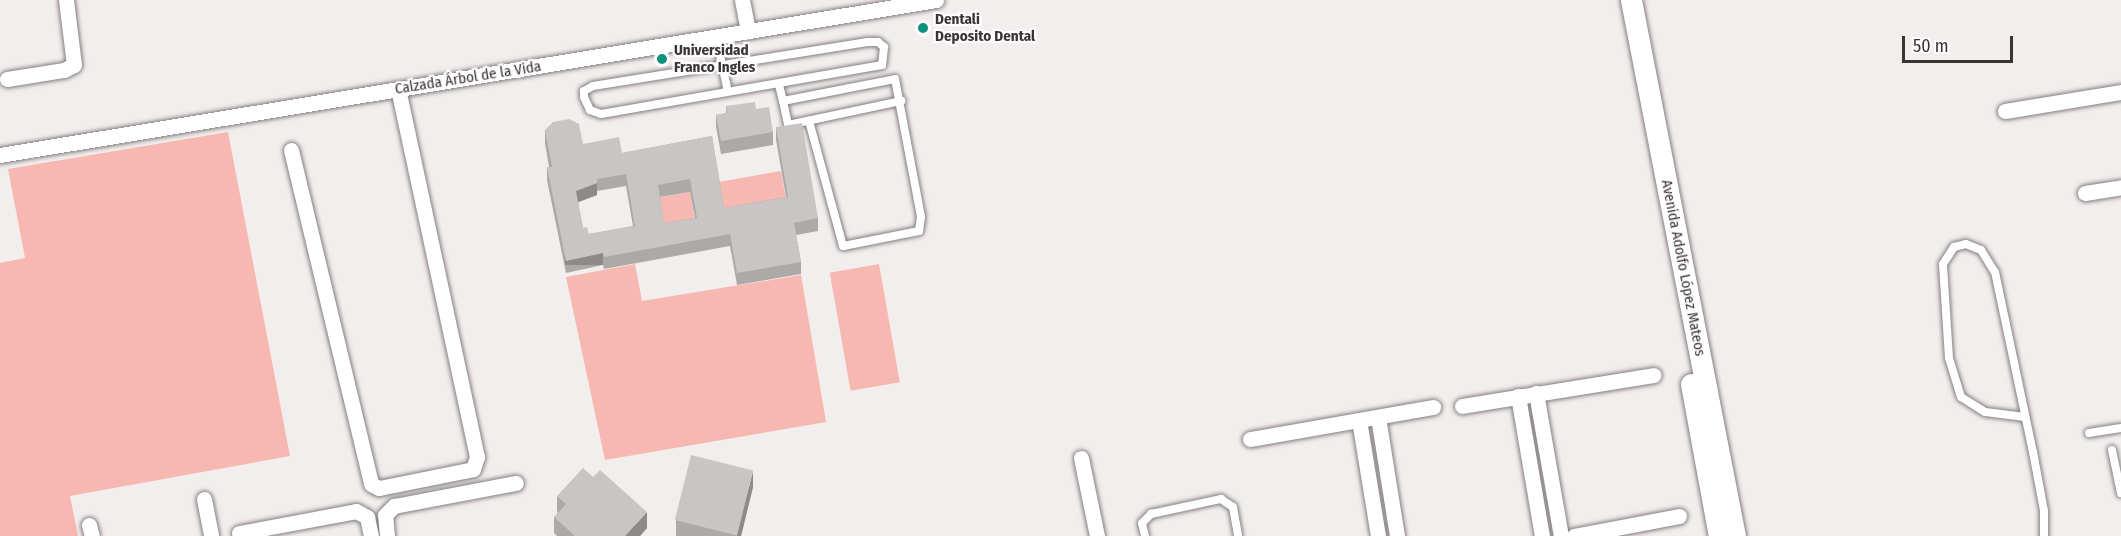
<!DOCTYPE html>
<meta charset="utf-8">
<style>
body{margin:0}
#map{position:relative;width:2121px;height:536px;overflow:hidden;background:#f3eeee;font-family:"Fira Sans Condensed",sans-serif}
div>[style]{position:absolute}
.green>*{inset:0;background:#f6b8b0;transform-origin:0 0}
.roads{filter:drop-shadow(0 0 2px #847f7f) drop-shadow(0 0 2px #847f7f)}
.lane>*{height:8px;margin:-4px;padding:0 4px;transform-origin:4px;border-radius:4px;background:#fff}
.street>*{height:15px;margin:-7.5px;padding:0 7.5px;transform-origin:7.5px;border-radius:7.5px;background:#fff}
.secondary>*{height:21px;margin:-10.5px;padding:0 10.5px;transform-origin:10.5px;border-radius:10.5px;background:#fff}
.wall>*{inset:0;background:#aea9a9}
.shaded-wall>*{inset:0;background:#8d8a8a;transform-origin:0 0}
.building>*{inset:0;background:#cac5c5;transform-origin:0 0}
.dots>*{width:16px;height:16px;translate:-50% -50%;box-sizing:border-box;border:3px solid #fefcfc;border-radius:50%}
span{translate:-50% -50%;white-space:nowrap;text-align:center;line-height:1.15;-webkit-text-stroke:4.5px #fefcfc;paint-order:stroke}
.poi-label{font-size:15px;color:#383635;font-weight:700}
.left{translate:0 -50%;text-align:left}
.street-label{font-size:15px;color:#383635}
.scale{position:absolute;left:1902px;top:36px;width:111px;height:27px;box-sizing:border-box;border:3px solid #383635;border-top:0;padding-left:8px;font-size:18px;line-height:21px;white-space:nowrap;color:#383635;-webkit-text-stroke:4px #fefcfc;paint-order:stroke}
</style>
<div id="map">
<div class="green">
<i style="clip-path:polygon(228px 132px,290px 456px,70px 496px,78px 536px,0 536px,0 263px,25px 258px,8px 169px)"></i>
<i style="left:781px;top:171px;width:40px;height:65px;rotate:80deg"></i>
<i style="left:690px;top:192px;width:39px;height:32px;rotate:80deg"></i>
<i style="clip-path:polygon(635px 264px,642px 301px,801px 275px,826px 422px,605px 460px,566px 277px)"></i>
<i style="left:879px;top:264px;width:120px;height:50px;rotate:80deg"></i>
</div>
<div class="roads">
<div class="lane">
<i style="left:716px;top:37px;width:56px;rotate:77.7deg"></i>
<i style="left:868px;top:42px;width:10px"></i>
<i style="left:878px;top:42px;width:8px;rotate:40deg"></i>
<i style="left:884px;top:47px;width:18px;rotate:96deg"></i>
<i style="left:882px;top:65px;width:285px;rotate:170.1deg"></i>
<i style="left:601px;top:114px;width:12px;rotate:-160deg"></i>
<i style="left:590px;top:110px;width:14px;rotate:-115deg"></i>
<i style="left:584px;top:97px;width:6px;rotate:-90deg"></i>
<i style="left:584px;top:91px;width:10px;rotate:-29deg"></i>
<i style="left:593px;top:86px;width:278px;rotate:-9.1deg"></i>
<i style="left:779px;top:85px;width:16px;rotate:76deg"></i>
<i style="left:783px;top:101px;width:114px;rotate:-11.1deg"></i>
<i style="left:895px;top:79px;width:140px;rotate:79.3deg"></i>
<i style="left:921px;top:217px;width:14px;rotate:98deg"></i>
<i style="left:919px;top:231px;width:77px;rotate:168.8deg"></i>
<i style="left:843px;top:246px;width:130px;rotate:-105.2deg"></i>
<i style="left:783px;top:101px;width:25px;rotate:78deg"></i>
<i style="left:788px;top:125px;width:116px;rotate:-12deg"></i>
<i style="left:2025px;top:417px;width:40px;rotate:-172.9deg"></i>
<i style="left:1985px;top:412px;width:28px;rotate:-148deg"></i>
<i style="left:1961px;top:397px;width:41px;rotate:-107.1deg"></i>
<i style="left:1949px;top:358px;width:94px;rotate:-93.7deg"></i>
<i style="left:1943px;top:264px;width:20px;rotate:-57deg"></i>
<i style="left:1954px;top:247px;width:12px;rotate:-14deg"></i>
<i style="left:1966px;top:244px;width:16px;rotate:22deg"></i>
<i style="left:1981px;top:250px;width:26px;rotate:58deg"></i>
<i style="left:1995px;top:272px;width:184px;rotate:78.1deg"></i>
<i style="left:2033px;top:452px;width:60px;rotate:79.4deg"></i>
<i style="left:2044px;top:511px;width:25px;rotate:90deg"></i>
<i style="left:2089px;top:433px;width:32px;rotate:-9deg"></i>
<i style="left:2112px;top:450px;width:44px;rotate:78.2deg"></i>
<i style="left:1145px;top:536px;width:13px;rotate:-103deg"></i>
<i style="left:1142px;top:523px;width:13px;rotate:-45deg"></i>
<i style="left:1151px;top:514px;width:72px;rotate:-12.1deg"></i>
<i style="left:1221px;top:499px;width:14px;rotate:34deg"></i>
<i style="left:1233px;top:507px;width:29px;rotate:80deg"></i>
</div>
<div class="street">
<i style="left:742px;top:0;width:32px;rotate:79deg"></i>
<i style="left:7px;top:79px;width:58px;rotate:-9deg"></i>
<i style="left:64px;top:70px;width:11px;rotate:-27deg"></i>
<i style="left:74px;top:65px;width:65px;rotate:-97deg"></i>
<i style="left:2005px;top:111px;width:118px;rotate:-9.3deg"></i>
<i style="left:291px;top:150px;width:343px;rotate:76.5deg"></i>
<i style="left:371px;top:484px;width:9px;rotate:27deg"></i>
<i style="left:379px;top:488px;width:96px;rotate:-11.4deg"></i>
<i style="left:473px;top:469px;width:13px;rotate:-72deg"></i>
<i style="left:477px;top:457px;width:376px;rotate:-102.1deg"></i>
<i style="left:0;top:155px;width:949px;rotate:-9.4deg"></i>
<i style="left:2085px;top:193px;width:36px;rotate:-9deg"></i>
<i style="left:1536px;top:393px;width:145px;rotate:80.1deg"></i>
<i style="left:1518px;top:396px;width:142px;rotate:80.3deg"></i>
<i style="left:1462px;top:406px;width:194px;rotate:-9.2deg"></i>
<i style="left:1378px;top:417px;width:121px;rotate:80.9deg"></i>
<i style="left:1359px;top:420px;width:118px;rotate:80.7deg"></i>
<i style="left:1250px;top:439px;width:186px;rotate:-9.9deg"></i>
<i style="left:1081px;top:458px;width:80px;rotate:78.4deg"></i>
<i style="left:204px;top:499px;width:38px;rotate:79deg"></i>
<i style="left:89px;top:525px;width:11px;rotate:75deg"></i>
<i style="left:239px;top:533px;width:119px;rotate:-10.6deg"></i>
<i style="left:356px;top:511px;width:13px;rotate:29deg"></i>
<i style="left:367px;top:517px;width:19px;rotate:78deg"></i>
<i style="left:387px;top:536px;width:21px;rotate:-95deg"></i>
<i style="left:385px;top:515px;width:13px;rotate:-45deg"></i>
<i style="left:394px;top:506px;width:124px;rotate:-10.7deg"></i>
<i style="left:1574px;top:536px;width:107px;rotate:-10.8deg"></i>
</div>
<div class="secondary">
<i style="left:1631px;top:0;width:546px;rotate:79.02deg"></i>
<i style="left:1691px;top:384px;width:155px;rotate:79.6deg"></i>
</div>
</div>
<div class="wall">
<i style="clip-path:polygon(726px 106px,773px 132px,773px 145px,721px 154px,716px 127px,716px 115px,726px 113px)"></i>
<i style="clip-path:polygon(evenodd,776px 127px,818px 218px,818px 231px,796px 235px,801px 262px,801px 274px,737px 285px,730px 246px,604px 269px,603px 265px,566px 273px,547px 180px,547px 167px,549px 167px,545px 143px,545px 130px,583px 144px,622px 153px,712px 136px,724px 208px,786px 197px,776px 140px,776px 127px,626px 186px,633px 226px,589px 234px,583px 228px,578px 202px,597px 195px,597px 191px,626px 186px,776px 127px,690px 192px,695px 218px,664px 223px,660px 197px,690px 192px)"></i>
<i style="clip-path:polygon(753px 487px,741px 536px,676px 536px,676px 520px)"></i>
<i style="clip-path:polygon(557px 496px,647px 528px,640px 536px,557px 536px,554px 533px,554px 517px,558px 513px,557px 512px)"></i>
</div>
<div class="shaded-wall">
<i style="clip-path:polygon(597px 183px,597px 195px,576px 203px,576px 191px)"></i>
<i style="left:603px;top:253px;width:12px;height:38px;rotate:90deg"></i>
<i style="clip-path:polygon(753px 471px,753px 487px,741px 536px,737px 536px)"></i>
<i style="clip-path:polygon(647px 512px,647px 528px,640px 536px,625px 536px)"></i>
</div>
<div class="building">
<i style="clip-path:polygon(755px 102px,756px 109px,769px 107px,773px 132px,721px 141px,716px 115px,727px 113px,726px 106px)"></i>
<i style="clip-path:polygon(evenodd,569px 119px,579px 124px,583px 144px,619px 137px,622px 153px,712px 136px,724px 208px,788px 197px,776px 127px,802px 123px,818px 218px,794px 223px,801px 262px,737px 273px,730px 234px,604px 257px,603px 253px,566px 261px,547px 167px,552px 167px,545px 130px,553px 122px,569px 119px,626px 174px,635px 226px,589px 234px,587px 227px,583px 228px,576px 191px,597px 183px,597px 179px,626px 174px,569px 119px,690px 179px,697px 218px,664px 223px,658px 185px,690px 179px)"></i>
<i style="left:691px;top:455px;width:64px;height:67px;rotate:14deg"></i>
<i style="clip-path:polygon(583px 468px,593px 477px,600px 470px,647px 512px,625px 536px,575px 536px,554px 517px,566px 504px,557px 496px)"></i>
</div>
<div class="dots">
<i style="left:923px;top:28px;background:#0a927c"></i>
<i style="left:662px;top:59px;background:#0a927c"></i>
</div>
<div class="poi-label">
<span class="left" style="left:935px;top:28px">Dentali<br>Deposito Dental</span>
<span class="left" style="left:674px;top:59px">Universidad<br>Franco Ingles</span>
</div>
<div class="street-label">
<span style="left:468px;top:78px;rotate:-9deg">Calzada Árbol de la Vida</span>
<span style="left:1683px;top:268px;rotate:79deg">Avenida Adolfo López Mateos</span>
</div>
<div class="scale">50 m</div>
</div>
